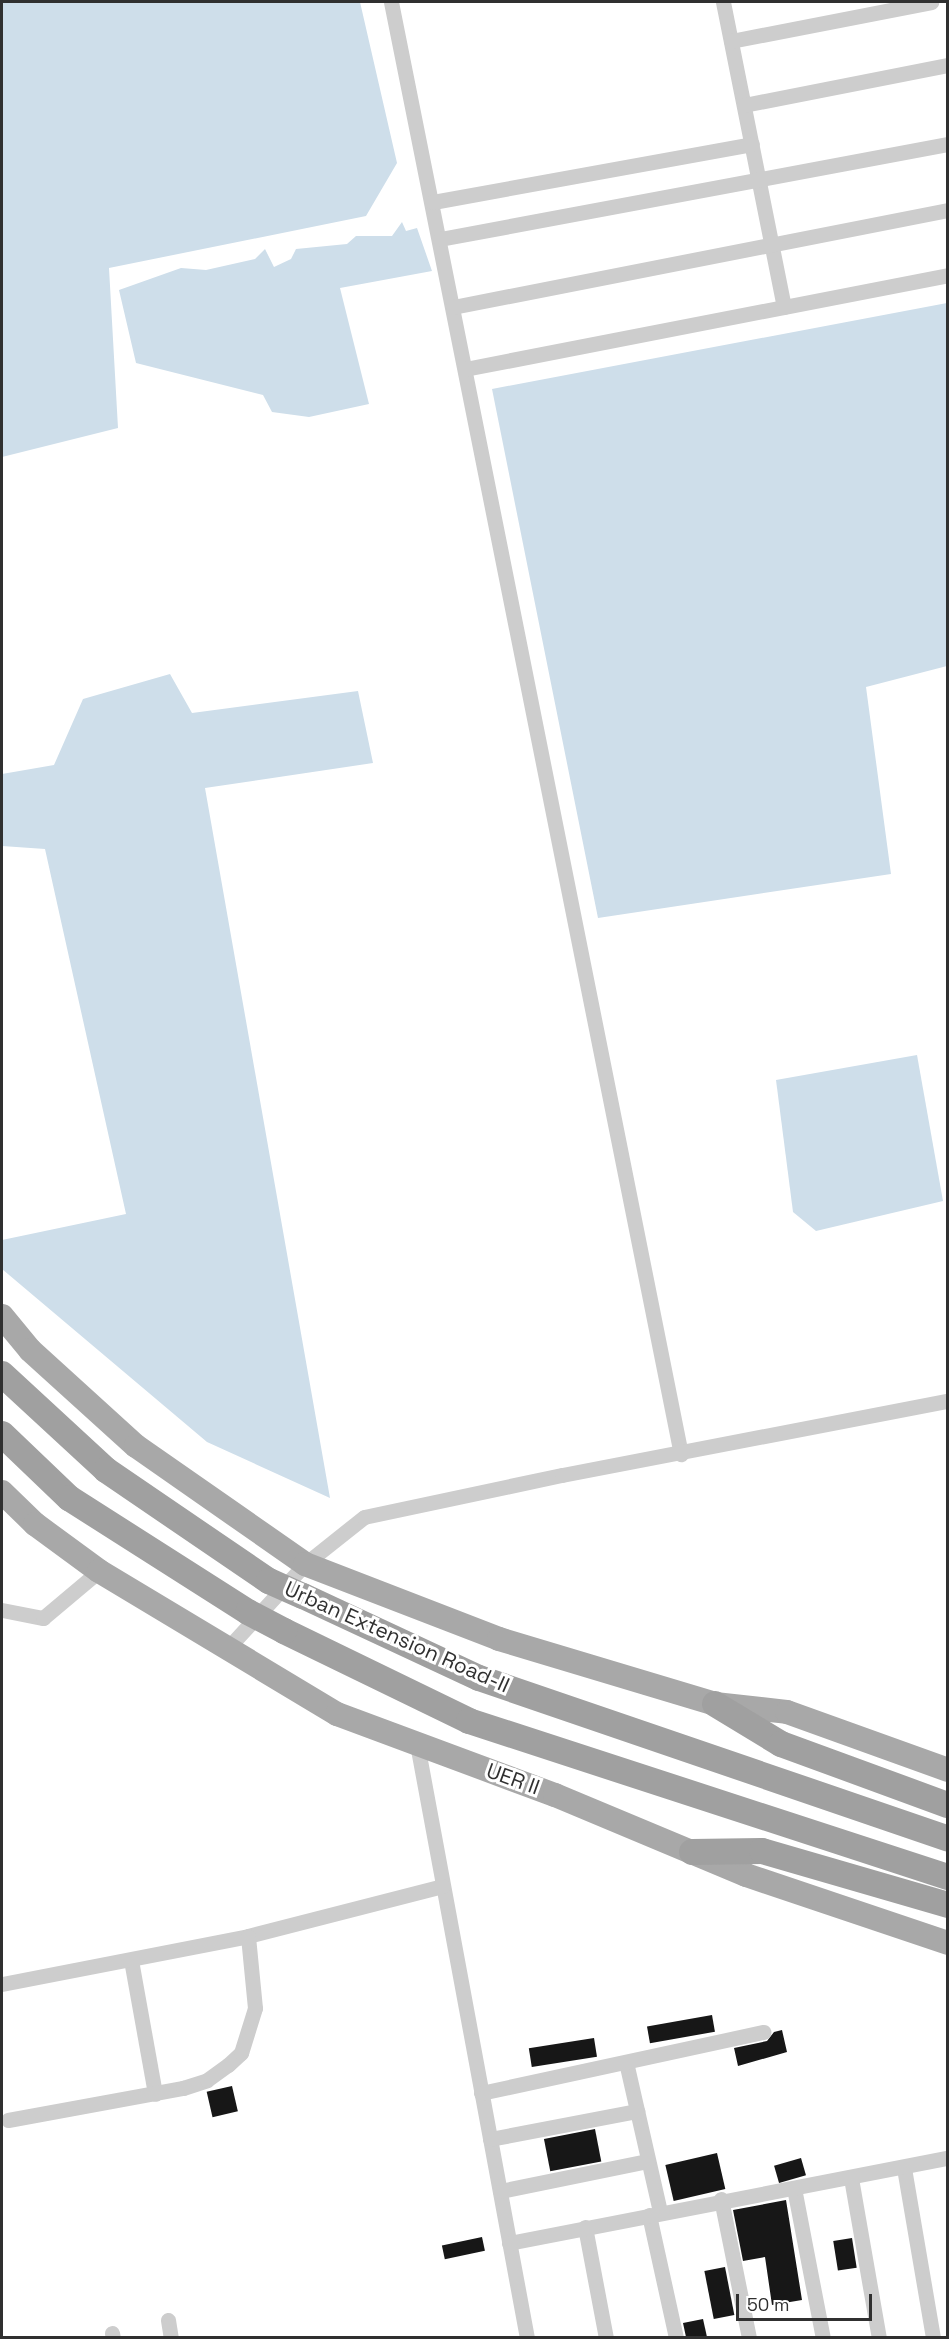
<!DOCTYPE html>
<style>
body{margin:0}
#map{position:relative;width:949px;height:2339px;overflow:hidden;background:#fff;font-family:"Space Grotesk",sans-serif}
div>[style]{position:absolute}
.water>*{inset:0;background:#cedeea}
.building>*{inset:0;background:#171717;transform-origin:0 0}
.minor>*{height:15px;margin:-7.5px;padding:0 7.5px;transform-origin:7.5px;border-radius:7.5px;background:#cdcdcd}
.primary>*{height:24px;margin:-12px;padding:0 12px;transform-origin:12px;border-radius:12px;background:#a8a8a8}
.trunk>*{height:26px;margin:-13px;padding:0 13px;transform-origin:13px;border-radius:13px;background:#a0a0a0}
.trunk-bridge>*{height:26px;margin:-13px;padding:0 13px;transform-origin:13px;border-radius:13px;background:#a0a0a0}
span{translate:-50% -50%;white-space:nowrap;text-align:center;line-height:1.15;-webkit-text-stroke:6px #fff;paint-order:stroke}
.street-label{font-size:21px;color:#303030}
.frame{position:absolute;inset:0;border:3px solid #303030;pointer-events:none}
.scale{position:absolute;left:736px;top:2294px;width:136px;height:27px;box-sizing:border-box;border:3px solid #303030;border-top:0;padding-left:8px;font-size:18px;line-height:21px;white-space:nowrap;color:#303030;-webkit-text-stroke:4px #fff;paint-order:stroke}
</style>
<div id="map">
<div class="water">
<i style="clip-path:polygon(2px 2px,360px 2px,397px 163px,366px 216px,109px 268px,118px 428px,2px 457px)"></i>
<i style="clip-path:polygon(402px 222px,406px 231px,417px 228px,432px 271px,340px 288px,369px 404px,309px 417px,272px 412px,263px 395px,136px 363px,119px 290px,181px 268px,206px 270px,255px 259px,265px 249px,274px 267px,291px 259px,296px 249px,347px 244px,356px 236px,392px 236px)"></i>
<i style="clip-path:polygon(947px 303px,947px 666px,866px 687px,891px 874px,598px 918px,492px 389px)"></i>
<i style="clip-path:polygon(170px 674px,192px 713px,358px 691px,373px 763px,205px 788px,330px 1498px,207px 1442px,2px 1269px,2px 1240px,126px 1214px,45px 849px,2px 846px,2px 774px,54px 765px,83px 699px)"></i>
<i style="clip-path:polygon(917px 1055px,943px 1201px,816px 1231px,793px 1212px,776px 1080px)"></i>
</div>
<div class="building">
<i style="left:712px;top:2015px;width:17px;height:66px;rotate:80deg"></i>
<i style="clip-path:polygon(782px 2030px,787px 2052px,738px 2066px,734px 2048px,767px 2041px,774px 2032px)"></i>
<i style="left:594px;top:2038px;width:19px;height:66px;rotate:81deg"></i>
<i style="left:232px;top:2086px;width:26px;height:26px;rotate:77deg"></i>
<i style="left:595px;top:2129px;width:33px;height:52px;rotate:79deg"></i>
<i style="left:717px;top:2153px;width:37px;height:53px;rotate:77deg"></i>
<i style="left:801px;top:2158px;width:18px;height:28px;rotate:74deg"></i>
<i style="clip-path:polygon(786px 2200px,802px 2300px,772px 2305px,765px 2257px,743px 2261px,733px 2210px)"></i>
<i style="left:482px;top:2237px;width:14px;height:41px;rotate:78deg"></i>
<i style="left:852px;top:2238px;width:30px;height:19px;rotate:81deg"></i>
<i style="left:725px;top:2267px;width:49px;height:21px;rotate:79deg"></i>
<i style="clip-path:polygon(703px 2319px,707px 2337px,686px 2337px,683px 2323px)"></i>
</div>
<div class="minor">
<i style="left:391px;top:2px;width:1481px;rotate:78.71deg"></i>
<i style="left:723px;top:2px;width:311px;rotate:78.7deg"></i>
<i style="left:731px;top:41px;width:204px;rotate:-11deg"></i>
<i style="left:744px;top:105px;width:208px;rotate:-11.1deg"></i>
<i style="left:433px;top:202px;width:324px;rotate:-10.3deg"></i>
<i style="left:440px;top:239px;width:517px;rotate:-10.59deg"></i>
<i style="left:453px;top:307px;width:504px;rotate:-11.09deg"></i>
<i style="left:465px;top:369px;width:492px;rotate:-11deg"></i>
<i style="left:2px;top:1610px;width:42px;rotate:11deg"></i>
<i style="left:43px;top:1618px;width:73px;rotate:-40deg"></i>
<i style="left:227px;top:1649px;width:115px;rotate:-47.5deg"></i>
<i style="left:305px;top:1564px;width:75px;rotate:-38.5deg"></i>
<i style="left:364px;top:1517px;width:202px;rotate:-12deg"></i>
<i style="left:562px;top:1475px;width:393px;rotate:-10.9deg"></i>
<i style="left:417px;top:1744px;width:604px;rotate:79.51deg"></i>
<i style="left:131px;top:1960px;width:136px;rotate:79.8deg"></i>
<i style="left:2px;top:1984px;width:251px;rotate:-11deg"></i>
<i style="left:248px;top:1936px;width:201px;rotate:-14.4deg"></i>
<i style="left:626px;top:2062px;width:154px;rotate:77.2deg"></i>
<i style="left:481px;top:2093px;width:289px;rotate:-12.2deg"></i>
<i style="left:8px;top:2120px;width:178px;rotate:-10.4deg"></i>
<i style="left:183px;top:2088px;width:25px;rotate:-18deg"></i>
<i style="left:207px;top:2080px;width:26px;rotate:-36deg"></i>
<i style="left:228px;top:2065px;width:18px;rotate:-43deg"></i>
<i style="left:241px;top:2053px;width:47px;rotate:-72.7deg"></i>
<i style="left:255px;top:2008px;width:72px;rotate:-95.6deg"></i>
<i style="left:490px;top:2139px;width:150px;rotate:-10.8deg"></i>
<i style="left:904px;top:2168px;width:172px;rotate:80.3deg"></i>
<i style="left:851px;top:2178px;width:162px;rotate:80.1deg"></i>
<i style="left:794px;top:2188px;width:153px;rotate:79.1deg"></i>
<i style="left:500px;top:2191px;width:151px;rotate:-11.5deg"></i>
<i style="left:721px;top:2199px;width:142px;rotate:78.6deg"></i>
<i style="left:649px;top:2215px;width:126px;rotate:77.6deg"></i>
<i style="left:585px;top:2227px;width:113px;rotate:79.3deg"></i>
<i style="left:509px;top:2243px;width:447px;rotate:-11deg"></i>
<i style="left:168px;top:2320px;width:18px;rotate:81deg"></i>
<i style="left:112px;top:2333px;width:5px;rotate:79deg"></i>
</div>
<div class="primary">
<i style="left:2px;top:1316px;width:44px;rotate:50.5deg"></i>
<i style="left:30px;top:1350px;width:143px;rotate:42.2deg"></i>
<i style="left:136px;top:1446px;width:206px;rotate:34.9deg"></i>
<i style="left:305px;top:1564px;width:208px;rotate:21.1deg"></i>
<i style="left:499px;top:1639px;width:226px;rotate:16.7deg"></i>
<i style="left:715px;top:1704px;width:72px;rotate:6.3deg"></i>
<i style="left:787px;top:1712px;width:171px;rotate:19.8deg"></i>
<i style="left:2px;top:1492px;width:46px;rotate:44.1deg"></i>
<i style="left:35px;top:1524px;width:79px;rotate:36.3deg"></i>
<i style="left:99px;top:1571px;width:278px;rotate:31deg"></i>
<i style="left:337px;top:1714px;width:233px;rotate:20.4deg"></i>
<i style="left:555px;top:1795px;width:207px;rotate:22.7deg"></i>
<i style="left:746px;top:1875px;width:213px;rotate:18.6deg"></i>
</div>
<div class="trunk">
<i style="left:2px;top:1374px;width:142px;rotate:42.7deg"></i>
<i style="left:106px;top:1470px;width:197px;rotate:34.3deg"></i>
<i style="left:2px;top:1434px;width:93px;rotate:43.7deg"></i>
<i style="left:69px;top:1498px;width:212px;rotate:32.5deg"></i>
<i style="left:303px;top:1596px;width:194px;rotate:25deg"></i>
<i style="left:479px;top:1678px;width:496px;rotate:18.9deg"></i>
<i style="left:284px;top:1631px;width:206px;rotate:25.9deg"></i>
<i style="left:469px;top:1721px;width:504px;rotate:18.04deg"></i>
<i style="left:715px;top:1704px;width:77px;rotate:31.2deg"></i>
<i style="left:781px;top:1744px;width:178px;rotate:20.1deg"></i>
<i style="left:692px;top:1852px;width:70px;rotate:-0.8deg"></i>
<i style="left:762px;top:1851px;width:194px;rotate:16.2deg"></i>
</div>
<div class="trunk-bridge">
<i style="left:269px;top:1581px;width:37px;rotate:24deg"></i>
<i style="left:248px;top:1612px;width:41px;rotate:27.8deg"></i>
</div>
<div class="street-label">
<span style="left:397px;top:1637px;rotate:24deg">Urban Extension Road-II</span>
<span style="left:513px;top:1779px;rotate:20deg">UER II</span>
</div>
<div class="frame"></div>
<div class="scale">50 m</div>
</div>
